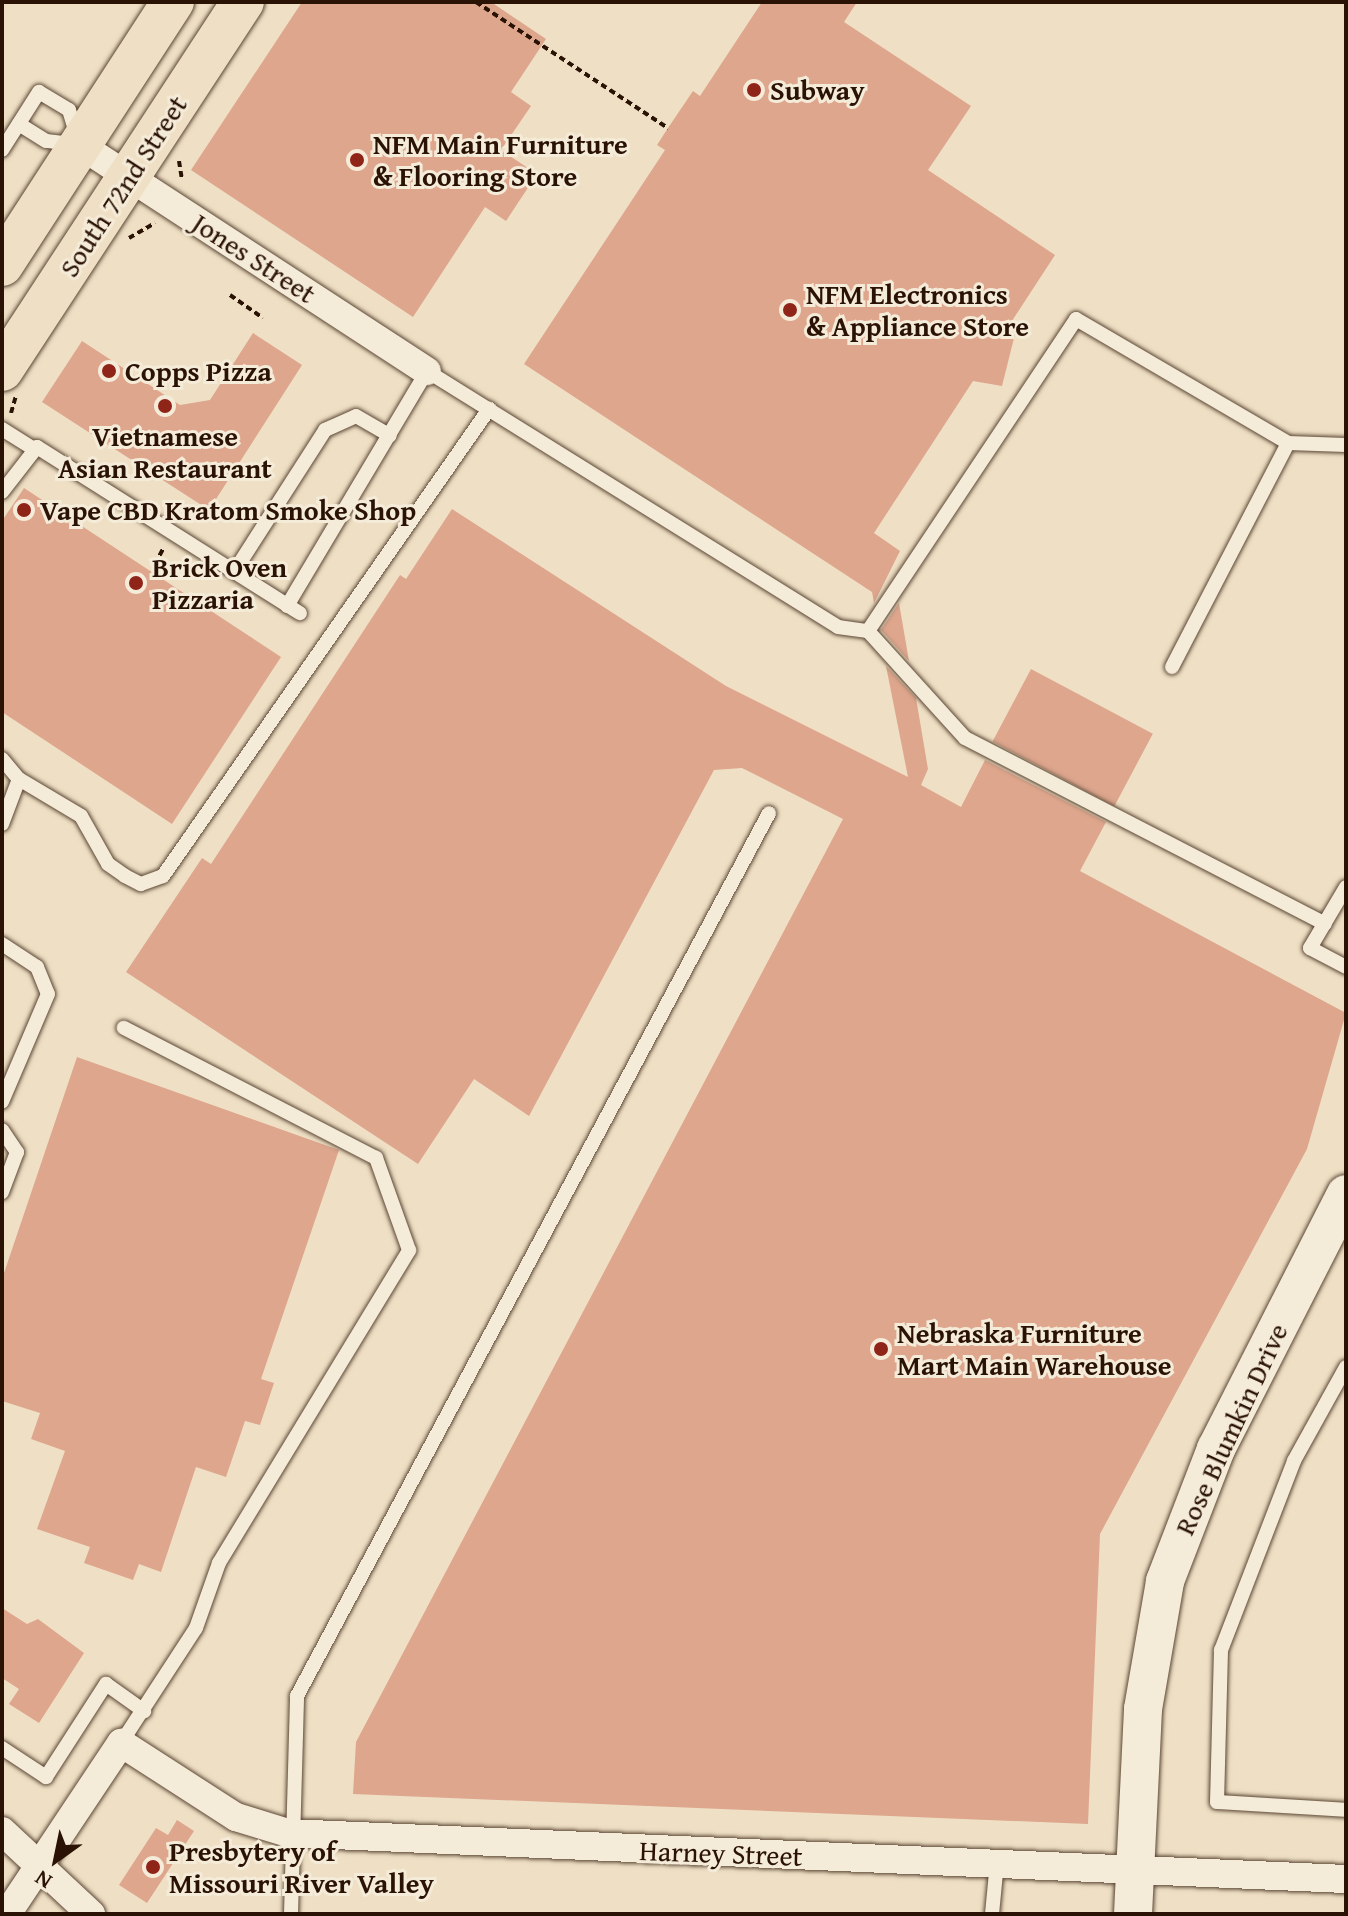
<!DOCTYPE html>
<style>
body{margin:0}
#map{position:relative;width:1348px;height:1916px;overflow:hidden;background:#efe0c5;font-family:"Gentium Book Plus",serif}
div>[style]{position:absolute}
.building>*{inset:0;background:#dda68d;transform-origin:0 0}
.path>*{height:4px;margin-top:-2px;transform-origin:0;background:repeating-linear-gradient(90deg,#2a1204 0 6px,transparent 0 10px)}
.roads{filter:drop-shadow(0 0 2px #5b4634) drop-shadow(0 0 2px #5b4634)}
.lane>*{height:14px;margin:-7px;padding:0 7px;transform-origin:7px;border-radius:7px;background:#f5ebd9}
.street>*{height:28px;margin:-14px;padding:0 14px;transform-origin:14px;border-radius:14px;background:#f5ebd9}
.secondary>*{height:38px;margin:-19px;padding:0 19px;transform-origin:19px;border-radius:19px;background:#f5ebd9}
.primary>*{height:42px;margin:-21px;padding:0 21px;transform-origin:21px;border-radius:21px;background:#efe0c5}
.dots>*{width:22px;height:22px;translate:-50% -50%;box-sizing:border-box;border:4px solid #f5ebd9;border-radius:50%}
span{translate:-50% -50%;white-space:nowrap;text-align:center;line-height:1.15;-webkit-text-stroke:6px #f5ebd9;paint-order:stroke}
.poi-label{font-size:28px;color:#2a1204;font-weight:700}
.left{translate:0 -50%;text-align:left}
.street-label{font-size:28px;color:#2a1204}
.frame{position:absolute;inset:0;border:4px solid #2a1204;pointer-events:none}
.north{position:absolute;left:16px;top:1820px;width:80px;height:80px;-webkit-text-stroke:6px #f5ebd9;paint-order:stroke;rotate:213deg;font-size:22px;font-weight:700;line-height:32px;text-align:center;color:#2a1204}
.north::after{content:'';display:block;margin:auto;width:28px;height:36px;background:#2a1204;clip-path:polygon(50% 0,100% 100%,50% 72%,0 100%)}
</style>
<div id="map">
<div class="building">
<i style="clip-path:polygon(302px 2px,491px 2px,546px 39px,511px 92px,531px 106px,501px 150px,537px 174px,506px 221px,485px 207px,413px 317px,191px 170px)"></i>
<i style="clip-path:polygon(762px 2px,857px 2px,844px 22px,971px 106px,928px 170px,1055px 255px,1006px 330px,1015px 334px,1002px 386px,973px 381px,874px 533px,900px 551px,874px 603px,872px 592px,524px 364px,665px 150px,657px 145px,668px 128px,693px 91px,700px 96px)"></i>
<i style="clip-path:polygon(253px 333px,302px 365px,209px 510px,42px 402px,82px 341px,180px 405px,210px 400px)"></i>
<i style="clip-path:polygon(24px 488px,281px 657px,172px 824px,2px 712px,2px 521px)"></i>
<i style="clip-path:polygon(452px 509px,726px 686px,908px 777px,886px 666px,916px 698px,928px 769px,921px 785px,961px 807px,985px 760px,1106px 822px,1080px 871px,1346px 1013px,1307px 1149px,1100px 1534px,1088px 1824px,353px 1794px,356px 1742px,843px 819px,742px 768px,714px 770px,529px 1116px,474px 1079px,418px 1164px,126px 972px,202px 858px,211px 864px,400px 575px,406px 579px)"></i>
<i style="clip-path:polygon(899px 603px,909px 661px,881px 630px)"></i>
<i style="left:1031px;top:669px;width:138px;height:82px;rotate:28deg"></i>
<i style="clip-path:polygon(77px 1057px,339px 1150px,261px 1379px,274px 1383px,260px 1425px,245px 1421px,226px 1477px,196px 1467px,161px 1572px,139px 1564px,133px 1580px,84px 1563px,90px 1547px,37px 1529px,65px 1451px,31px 1439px,40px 1413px,2px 1401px,2px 1279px)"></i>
<i style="clip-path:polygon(2px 1608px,27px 1624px,38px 1619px,84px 1653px,39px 1723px,9px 1704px,19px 1689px,2px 1678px)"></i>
<i style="clip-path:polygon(177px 1820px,194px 1831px,147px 1903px,119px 1885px,156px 1828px,168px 1835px)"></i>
</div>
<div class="path">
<i style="left:476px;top:2px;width:230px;rotate:33.3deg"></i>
<i style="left:179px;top:161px;width:19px;rotate:81deg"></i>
<i style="left:129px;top:238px;width:30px;rotate:-30deg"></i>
<i style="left:230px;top:295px;width:40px;rotate:34.9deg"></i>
<i style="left:11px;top:413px;width:18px;rotate:-74deg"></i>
<i style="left:155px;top:564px;width:17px;rotate:-62deg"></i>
</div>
<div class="roads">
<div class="lane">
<i style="left:2px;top:150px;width:69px;rotate:-57.5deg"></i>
<i style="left:39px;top:92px;width:35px;rotate:31deg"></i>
<i style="left:69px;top:110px;width:37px;rotate:73deg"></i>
<i style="left:80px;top:145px;width:34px;rotate:-173deg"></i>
<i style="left:46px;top:141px;width:32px;rotate:-148deg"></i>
<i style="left:2px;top:429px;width:36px;rotate:32deg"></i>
<i style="left:2px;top:492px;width:57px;rotate:-52.1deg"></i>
<i style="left:37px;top:447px;width:311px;rotate:32.3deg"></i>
<i style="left:234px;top:572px;width:169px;rotate:-57.3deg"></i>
<i style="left:325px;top:430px;width:34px;rotate:-24deg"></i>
<i style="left:356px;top:416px;width:39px;rotate:30deg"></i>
<i style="left:287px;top:606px;width:274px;rotate:-59.2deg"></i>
<i style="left:427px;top:371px;width:484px;rotate:31.9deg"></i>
<i style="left:838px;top:627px;width:30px;rotate:8deg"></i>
<i style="left:868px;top:631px;width:375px;rotate:-56.3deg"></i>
<i style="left:1076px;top:319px;width:246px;rotate:30.3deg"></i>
<i style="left:1288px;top:443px;width:58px;rotate:2deg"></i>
<i style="left:868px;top:631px;width:144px;rotate:47.8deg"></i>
<i style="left:965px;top:738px;width:405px;rotate:27.3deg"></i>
<i style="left:1172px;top:667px;width:252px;rotate:-62.6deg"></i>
<i style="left:2px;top:759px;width:26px;rotate:50deg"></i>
<i style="left:19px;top:779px;width:48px;rotate:110.7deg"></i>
<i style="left:19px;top:779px;width:72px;rotate:30.8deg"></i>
<i style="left:81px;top:816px;width:55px;rotate:60.6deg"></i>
<i style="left:108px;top:864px;width:21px;rotate:35deg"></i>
<i style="left:125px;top:876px;width:18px;rotate:27deg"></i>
<i style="left:141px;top:884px;width:23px;rotate:-20deg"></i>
<i style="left:163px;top:876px;width:570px;rotate:-55.08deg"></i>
<i style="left:1346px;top:887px;width:71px;rotate:120.5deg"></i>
<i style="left:1310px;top:948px;width:41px;rotate:27.8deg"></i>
<i style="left:2px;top:944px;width:42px;rotate:33.3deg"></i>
<i style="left:37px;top:967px;width:29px;rotate:68deg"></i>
<i style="left:48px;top:994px;width:117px;rotate:113.1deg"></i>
<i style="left:2px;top:1130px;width:27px;rotate:56deg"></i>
<i style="left:17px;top:1152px;width:43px;rotate:110.6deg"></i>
<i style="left:1346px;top:1367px;width:107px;rotate:119deg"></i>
<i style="left:1294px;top:1461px;width:203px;rotate:111.1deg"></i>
<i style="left:1221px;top:1650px;width:152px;rotate:91.5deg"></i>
<i style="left:1217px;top:1802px;width:129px;rotate:3.5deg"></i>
<i style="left:121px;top:1743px;width:137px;rotate:-56.9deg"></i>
<i style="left:196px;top:1628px;width:69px;rotate:-70.5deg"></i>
<i style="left:219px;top:1563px;width:366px;rotate:-58.7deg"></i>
<i style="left:409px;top:1250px;width:98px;rotate:-109.7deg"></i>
<i style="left:376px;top:1158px;width:284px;rotate:-152.7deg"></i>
<i style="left:2px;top:1748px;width:53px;rotate:33.4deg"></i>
<i style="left:46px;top:1777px;width:111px;rotate:-57.2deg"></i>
<i style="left:106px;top:1684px;width:47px;rotate:35.4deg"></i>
<i style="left:291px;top:1914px;width:218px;rotate:-88.4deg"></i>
<i style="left:297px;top:1696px;width:1001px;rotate:-61.87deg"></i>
<i style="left:992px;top:1914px;width:52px;rotate:-84.5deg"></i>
</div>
<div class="street">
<i style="left:80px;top:145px;width:414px;rotate:33.1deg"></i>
<i style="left:2px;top:1831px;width:122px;rotate:43deg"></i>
<i style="left:7px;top:1914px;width:206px;rotate:-56.3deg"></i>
<i style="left:121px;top:1743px;width:137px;rotate:32.8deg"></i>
<i style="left:236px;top:1817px;width:54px;rotate:17.1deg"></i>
<i style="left:288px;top:1833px;width:1059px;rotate:2.49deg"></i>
</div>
<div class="secondary">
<i style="left:1133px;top:1914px;width:205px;rotate:-87.2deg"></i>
<i style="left:1143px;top:1709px;width:130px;rotate:-80.2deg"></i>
<i style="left:1165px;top:1581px;width:142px;rotate:-68.9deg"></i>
<i style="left:1216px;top:1449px;width:286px;rotate:-63deg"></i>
</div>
<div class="primary">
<i style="left:2px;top:265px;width:314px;rotate:-57deg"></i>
<i style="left:2px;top:370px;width:440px;rotate:-56.8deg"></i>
</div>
</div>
<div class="dots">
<i style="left:754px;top:90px;background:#8f2418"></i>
<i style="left:357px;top:160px;background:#8f2418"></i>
<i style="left:790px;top:310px;background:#8f2418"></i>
<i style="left:109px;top:371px;background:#8f2418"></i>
<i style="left:165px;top:406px;background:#8f2418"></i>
<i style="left:24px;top:510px;background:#8f2418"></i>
<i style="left:136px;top:583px;background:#8f2418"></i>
<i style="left:881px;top:1349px;background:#8f2418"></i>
<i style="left:153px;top:1867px;background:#8f2418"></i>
</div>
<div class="poi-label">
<span class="left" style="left:770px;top:90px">Subway</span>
<span class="left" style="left:373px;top:160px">NFM Main Furniture<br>&amp; Flooring Store</span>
<span class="left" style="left:806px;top:310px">NFM Electronics<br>&amp; Appliance Store</span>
<span class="left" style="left:125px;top:371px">Copps Pizza</span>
<span style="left:165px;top:452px">Vietnamese<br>Asian Restaurant</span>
<span class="left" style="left:40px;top:510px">Vape CBD Kratom Smoke Shop</span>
<span class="left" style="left:152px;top:583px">Brick Oven<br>Pizzaria</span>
<span class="left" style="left:897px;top:1349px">Nebraska Furniture<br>Mart Main Warehouse</span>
<span class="left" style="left:169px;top:1867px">Presbytery of<br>Missouri River Valley</span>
</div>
<div class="street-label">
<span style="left:123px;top:186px;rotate:-57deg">South 72nd Street</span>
<span style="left:254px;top:258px;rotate:33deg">Jones Street</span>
<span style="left:1231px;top:1429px;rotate:-65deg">Rose Blumkin Drive</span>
<span style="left:721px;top:1853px;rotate:2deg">Harney Street</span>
</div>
<div class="frame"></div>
<div class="north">N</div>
</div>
